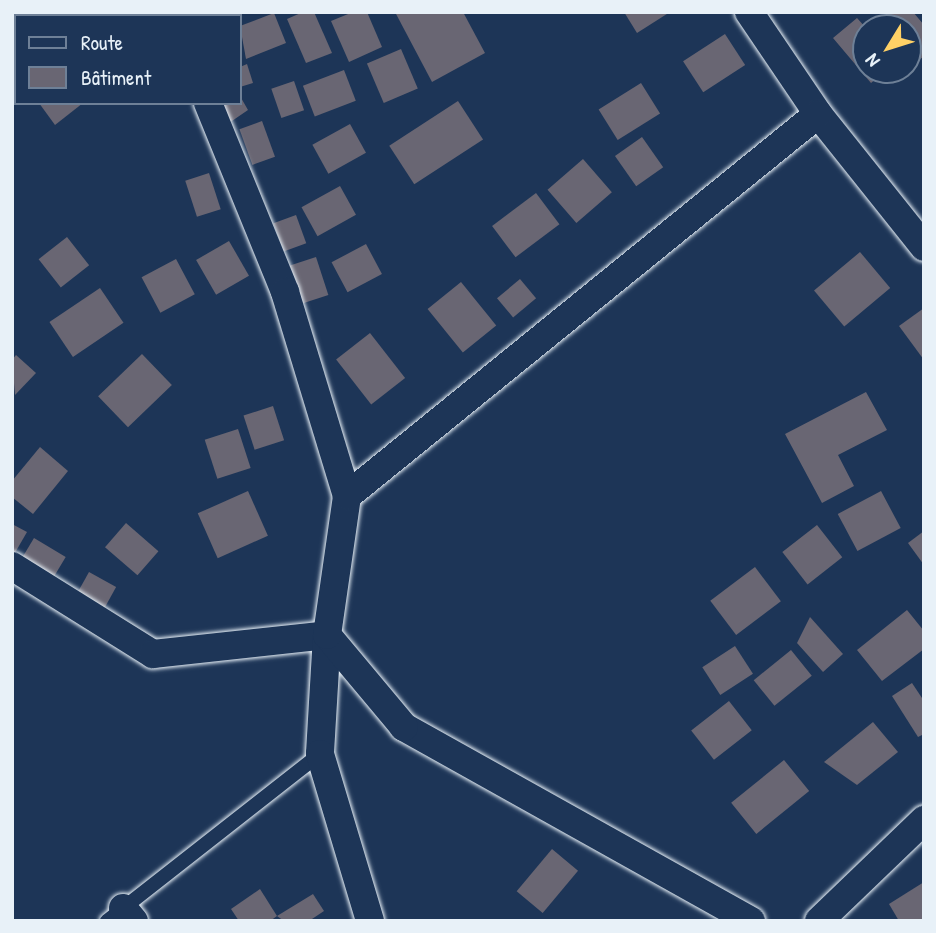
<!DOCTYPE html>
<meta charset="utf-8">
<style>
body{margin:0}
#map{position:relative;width:936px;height:933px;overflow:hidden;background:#1d3557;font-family:"Patrick Hand",sans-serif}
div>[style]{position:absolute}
.building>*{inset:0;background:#696673;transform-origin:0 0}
.roads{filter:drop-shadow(0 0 2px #e8f1f8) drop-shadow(0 0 2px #e8f1f8)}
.lane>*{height:14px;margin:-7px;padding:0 7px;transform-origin:7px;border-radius:7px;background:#1d3557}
.street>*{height:28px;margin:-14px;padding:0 14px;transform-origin:14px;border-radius:14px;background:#1d3557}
span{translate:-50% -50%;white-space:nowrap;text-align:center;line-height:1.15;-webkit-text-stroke:5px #1d3557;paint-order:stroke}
.frame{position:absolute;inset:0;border:14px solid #e8f1f8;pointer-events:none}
.legend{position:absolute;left:14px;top:14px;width:228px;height:91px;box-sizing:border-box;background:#1d3557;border:2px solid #6e8097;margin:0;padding:9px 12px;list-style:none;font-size:21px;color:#e8f1f8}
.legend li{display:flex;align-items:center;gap:14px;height:35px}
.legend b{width:35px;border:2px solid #6e8097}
.north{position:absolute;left:852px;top:14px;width:70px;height:70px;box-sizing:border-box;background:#1d3557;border:2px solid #6e8097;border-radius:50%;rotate:232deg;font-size:19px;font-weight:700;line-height:28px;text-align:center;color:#e8f1f8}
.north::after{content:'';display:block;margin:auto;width:24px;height:32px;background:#ffd166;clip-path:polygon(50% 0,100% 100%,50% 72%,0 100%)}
</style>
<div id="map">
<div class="building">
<i style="clip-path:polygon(303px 12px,314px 12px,332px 53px,306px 63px,287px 19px)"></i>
<i style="clip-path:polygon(353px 12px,367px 12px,382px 47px,349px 62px,331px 21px)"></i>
<i style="clip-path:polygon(395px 12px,463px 12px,485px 53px,432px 82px)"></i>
<i style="clip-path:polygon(624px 12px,670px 12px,637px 33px)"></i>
<i style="clip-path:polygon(890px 12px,913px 12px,924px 25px,924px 56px,912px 66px,908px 28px,880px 28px,876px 24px)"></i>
<i style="clip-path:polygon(274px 13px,286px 43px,246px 59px,240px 26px)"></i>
<i style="clip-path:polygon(857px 18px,866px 28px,866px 70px,887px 70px,871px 83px,833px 38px)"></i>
<i style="left:725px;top:34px;width:37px;height:50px;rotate:57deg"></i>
<i style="left:401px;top:49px;width:43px;height:37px;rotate:67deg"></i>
<i style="clip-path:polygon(247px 64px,253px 83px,240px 87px,240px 67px)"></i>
<i style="left:344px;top:70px;width:33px;height:44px;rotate:69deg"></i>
<i style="left:294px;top:81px;width:31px;height:24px;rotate:71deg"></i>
<i style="left:641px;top:83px;width:36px;height:50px;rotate:58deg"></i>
<i style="clip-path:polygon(240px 96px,248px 110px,229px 123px,222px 103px,240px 103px)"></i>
<i style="left:458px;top:101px;width:46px;height:82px;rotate:57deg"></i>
<i style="clip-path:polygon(39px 103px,83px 103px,55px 125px)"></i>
<i style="left:262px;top:121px;width:38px;height:24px;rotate:70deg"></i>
<i style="left:350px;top:124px;width:33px;height:43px;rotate:61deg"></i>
<i style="left:642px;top:137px;width:37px;height:33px;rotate:55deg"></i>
<i style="left:583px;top:159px;width:44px;height:47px;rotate:49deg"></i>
<i style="left:209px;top:173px;width:38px;height:25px;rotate:72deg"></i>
<i style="left:340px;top:186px;width:33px;height:44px;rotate:61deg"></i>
<i style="left:536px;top:193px;width:39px;height:55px;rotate:53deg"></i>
<i style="left:296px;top:215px;width:30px;height:24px;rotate:70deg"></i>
<i style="left:67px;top:237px;width:36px;height:36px;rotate:52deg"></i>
<i style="left:229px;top:241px;width:40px;height:38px;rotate:60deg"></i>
<i style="left:366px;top:244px;width:34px;height:39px;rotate:62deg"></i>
<i style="left:860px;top:252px;width:47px;height:60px;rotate:50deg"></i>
<i style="left:316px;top:257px;width:40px;height:29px;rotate:72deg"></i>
<i style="left:176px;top:259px;width:40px;height:39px;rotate:62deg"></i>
<i style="left:520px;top:279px;width:25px;height:30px;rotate:50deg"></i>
<i style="left:461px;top:282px;width:56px;height:43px;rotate:51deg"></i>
<i style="left:100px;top:288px;width:42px;height:61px;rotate:56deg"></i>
<i style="clip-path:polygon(924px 308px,924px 360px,899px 326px)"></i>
<i style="left:370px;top:333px;width:57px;height:43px;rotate:52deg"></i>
<i style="left:142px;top:354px;width:43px;height:61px;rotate:46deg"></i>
<i style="clip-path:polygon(16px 355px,36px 373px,15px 395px,12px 360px)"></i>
<i style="clip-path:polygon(866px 392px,887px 430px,838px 455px,854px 486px,822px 503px,785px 434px)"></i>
<i style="left:273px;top:406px;width:36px;height:31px;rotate:72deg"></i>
<i style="left:238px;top:429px;width:41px;height:35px;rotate:72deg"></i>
<i style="clip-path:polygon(40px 447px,68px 471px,33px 514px,12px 497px,12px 481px)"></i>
<i style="left:248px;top:491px;width:49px;height:55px;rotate:66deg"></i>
<i style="left:881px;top:491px;width:42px;height:49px;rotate:62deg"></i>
<i style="left:126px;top:523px;width:43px;height:32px;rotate:41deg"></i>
<i style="clip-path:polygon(12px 524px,27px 532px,12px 558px)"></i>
<i style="left:817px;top:525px;width:41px;height:44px;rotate:52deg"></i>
<i style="clip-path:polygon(924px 531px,924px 565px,908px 543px)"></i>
<i style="left:34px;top:538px;width:37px;height:30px;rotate:31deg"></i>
<i style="left:755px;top:567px;width:43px;height:56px;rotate:53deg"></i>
<i style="left:89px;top:572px;width:31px;height:31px;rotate:29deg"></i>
<i style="clip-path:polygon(907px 610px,924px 631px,924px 649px,882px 681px,857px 650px)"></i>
<i style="clip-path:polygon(810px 617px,843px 654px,823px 672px,797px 643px)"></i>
<i style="left:735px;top:646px;width:33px;height:39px;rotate:57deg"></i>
<i style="left:791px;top:650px;width:33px;height:48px;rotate:51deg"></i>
<i style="clip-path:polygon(912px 683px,924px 701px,924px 734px,918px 737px,892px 696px)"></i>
<i style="left:729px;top:701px;width:37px;height:48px;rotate:52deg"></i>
<i style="clip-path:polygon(873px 722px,898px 752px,857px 785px,824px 762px)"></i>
<i style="left:784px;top:760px;width:40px;height:68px;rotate:51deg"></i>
<i style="left:552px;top:849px;width:34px;height:55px;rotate:40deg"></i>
<i style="clip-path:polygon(924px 882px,924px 921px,899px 921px,889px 904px)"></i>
<i style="clip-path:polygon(260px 889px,277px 916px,270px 921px,239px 921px,231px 909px)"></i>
<i style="clip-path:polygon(313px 894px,324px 911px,309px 921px,284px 921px,277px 916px)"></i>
</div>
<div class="roads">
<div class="lane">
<i style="left:107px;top:921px;width:271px;rotate:-38.1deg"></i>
</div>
<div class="street">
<i style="left:157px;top:12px;width:5px;rotate:53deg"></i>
<i style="left:749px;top:12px;width:123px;rotate:55.9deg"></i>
<i style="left:818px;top:114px;width:170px;rotate:51.4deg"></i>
<i style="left:208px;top:103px;width:204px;rotate:67.8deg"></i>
<i style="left:285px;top:292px;width:213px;rotate:73.1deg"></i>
<i style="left:12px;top:566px;width:166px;rotate:32deg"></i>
<i style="left:153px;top:654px;width:175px;rotate:-6.2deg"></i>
<i style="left:327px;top:635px;width:119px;rotate:93.4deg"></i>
<i style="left:320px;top:754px;width:174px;rotate:73.3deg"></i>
<i style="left:123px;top:908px;width:17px;rotate:50deg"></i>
<i style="left:751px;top:921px;width:398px;rotate:-150.8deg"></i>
<i style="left:404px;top:727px;width:120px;rotate:-129.9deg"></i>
<i style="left:327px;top:635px;width:140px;rotate:-81.8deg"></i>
<i style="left:347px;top:496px;width:606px;rotate:-39.04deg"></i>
<i style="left:819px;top:921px;width:146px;rotate:-43.9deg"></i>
</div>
</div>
<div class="frame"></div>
<ul class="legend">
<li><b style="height:9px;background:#1d3557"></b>Route</li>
<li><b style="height:19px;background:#696673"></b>Bâtiment</li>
</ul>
<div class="north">N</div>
</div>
